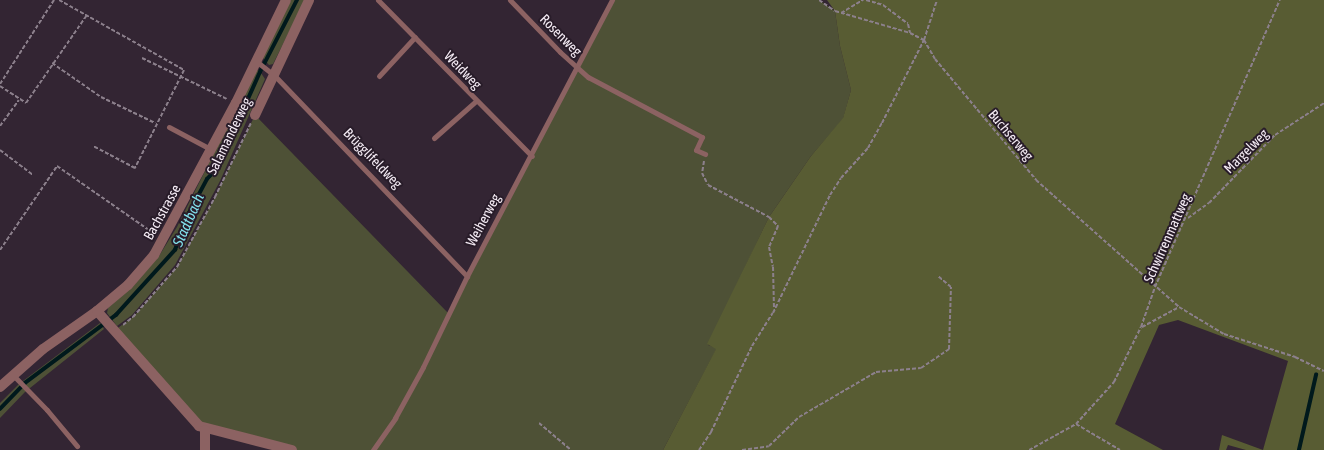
<!DOCTYPE html>
<meta charset="utf-8">
<style>
body{margin:0}
#map{position:relative;width:1324px;height:450px;overflow:hidden;background:#332533;font-family:"Asap Condensed",sans-serif}
div>[style]{position:absolute}
.green>*{inset:0;background:#4e5136}
.forest>*{inset:0;background:#585c33}
.stream>*{height:3.5px;margin:-1.75px;padding:0 1.75px;transform-origin:1.75px;border-radius:1.75px;background:#00191c}
.path>*{height:2px;margin-top:-1px;transform-origin:0;background:repeating-linear-gradient(90deg,#8c808c 0 4px,transparent 0 6px)}
.service>*{height:5px;margin:-2.5px;padding:0 2.5px;transform-origin:2.5px;border-radius:2.5px;background:#8c6262}
.minor>*{height:10px;margin:-5px;padding:0 5px;transform-origin:5px;border-radius:5px;background:#8c6262}
span{translate:-50% -50%;white-space:nowrap;text-align:center;line-height:1.15;-webkit-text-stroke:4px #281c29;paint-order:stroke}
.street-label{font-size:14px;color:#f5ecf5}
.water-label{font-size:15px;color:#82e1eb;font-style:italic}
</style>
<div id="map">
<div class="green">
<i style="clip-path:polygon(291px 0,305px 0,273px 64px,269px 65px,262px 57px)"></i>
<i style="clip-path:polygon(612px 0,819px 0,835px 11px,840px 46px,851px 90px,843px 119px,811px 156px,769px 217px,708px 345px,717px 348px,663px 450px,292px 450px,205px 430px,115px 330px,133px 317px,177px 267px,215px 197px,255px 115px,449px 314px)"></i>
<i style="clip-path:polygon(259px 70px,265px 79px,220px 181px,175px 265px,132px 315px,117px 326px,107px 313px,108px 308px,134px 285px,159px 256px,177px 227px,255px 71px)"></i>
<i style="clip-path:polygon(100px 323px,104px 329px,25px 392px,0 418px,0 403px,19px 384px)"></i>
</div>
<div class="forest">
<i style="clip-path:polygon(827px 0,1324px 0,1324px 450px,1246px 450px,1228px 445px,1226px 450px,1219px 450px,1222px 435px,1263px 450px,1288px 361px,1178px 320px,1159px 325px,1115px 424px,1163px 450px,663px 450px,716px 349px,707px 344px,769px 217px,811px 156px,843px 118px,851px 90px,840px 46px,835px 11px)"></i>
</div>
<div class="stream">
<i style="left:0;top:409px;width:36px;rotate:-46deg"></i>
<i style="left:25px;top:383px;width:114px;rotate:-36.8deg"></i>
<i style="left:116px;top:315px;width:88px;rotate:-47.8deg"></i>
<i style="left:175px;top:250px;width:40px;rotate:-69deg"></i>
<i style="left:189px;top:213px;width:38px;rotate:-62deg"></i>
<i style="left:207px;top:179px;width:13px;rotate:-45deg"></i>
<i style="left:216px;top:170px;width:107px;rotate:-65.8deg"></i>
<i style="left:260px;top:72px;width:81px;rotate:-62.8deg"></i>
<i style="left:1299px;top:450px;width:77px;rotate:-77.2deg"></i>
</div>
<div class="path">
<i style="left:59px;top:0;width:143px;rotate:29.2deg"></i>
<i style="left:184px;top:70px;width:110px;rotate:116.6deg"></i>
<i style="left:135px;top:168px;width:47px;rotate:-152.4deg"></i>
<i style="left:819px;top:0;width:19px;rotate:35deg"></i>
<i style="left:835px;top:11px;width:78px;rotate:16.3deg"></i>
<i style="left:910px;top:33px;width:16px;rotate:27deg"></i>
<i style="left:924px;top:40px;width:22px;rotate:60deg"></i>
<i style="left:935px;top:59px;width:158px;rotate:50.1deg"></i>
<i style="left:1036px;top:180px;width:191px;rotate:41.6deg"></i>
<i style="left:866px;top:0;width:18px;rotate:16deg"></i>
<i style="left:883px;top:5px;width:31px;rotate:37deg"></i>
<i style="left:908px;top:24px;width:9px;rotate:77deg"></i>
<i style="left:841px;top:13px;width:26px;rotate:-31deg"></i>
<i style="left:142px;top:58px;width:94px;rotate:25.8deg"></i>
<i style="left:52px;top:63px;width:60px;rotate:34.8deg"></i>
<i style="left:101px;top:97px;width:60px;rotate:25.7deg"></i>
<i style="left:0;top:84px;width:100px;rotate:-57.3deg"></i>
<i style="left:0;top:86px;width:31px;rotate:33deg"></i>
<i style="left:26px;top:103px;width:107px;rotate:-55.3deg"></i>
<i style="left:0;top:126px;width:32px;rotate:-54deg"></i>
<i style="left:0;top:150px;width:41px;rotate:37.1deg"></i>
<i style="left:704px;top:161px;width:12px;rotate:99deg"></i>
<i style="left:702px;top:173px;width:13px;rotate:63deg"></i>
<i style="left:708px;top:185px;width:69px;rotate:27.7deg"></i>
<i style="left:769px;top:217px;width:13px;rotate:45deg"></i>
<i style="left:778px;top:226px;width:23px;rotate:113deg"></i>
<i style="left:769px;top:247px;width:20px;rotate:79deg"></i>
<i style="left:773px;top:267px;width:41px;rotate:88.6deg"></i>
<i style="left:1188px;top:218px;width:26px;rotate:-36deg"></i>
<i style="left:1209px;top:203px;width:95px;rotate:-45.9deg"></i>
<i style="left:1275px;top:135px;width:59px;rotate:-33.1deg"></i>
<i style="left:0;top:250px;width:102px;rotate:-55.8deg"></i>
<i style="left:57px;top:166px;width:117px;rotate:34.9deg"></i>
<i style="left:123px;top:325px;width:13px;rotate:-39deg"></i>
<i style="left:133px;top:317px;width:67px;rotate:-48.7deg"></i>
<i style="left:177px;top:267px;width:80px;rotate:-61.5deg"></i>
<i style="left:215px;top:197px;width:82px;rotate:-64.1deg"></i>
<i style="left:1142px;top:327px;width:42px;rotate:-28.4deg"></i>
<i style="left:1179px;top:307px;width:52px;rotate:31deg"></i>
<i style="left:1224px;top:334px;width:75px;rotate:17.9deg"></i>
<i style="left:1295px;top:357px;width:32px;rotate:26deg"></i>
<i style="left:539px;top:423px;width:42px;rotate:40.2deg"></i>
<i style="left:1076px;top:424px;width:51px;rotate:30.6deg"></i>
<i style="left:699px;top:450px;width:22px;rotate:-56deg"></i>
<i style="left:711px;top:432px;width:95px;rotate:-64.5deg"></i>
<i style="left:752px;top:346px;width:39px;rotate:-58deg"></i>
<i style="left:773px;top:313px;width:131px;rotate:-64.2deg"></i>
<i style="left:830px;top:195px;width:20px;rotate:-57deg"></i>
<i style="left:841px;top:178px;width:40px;rotate:-48deg"></i>
<i style="left:868px;top:148px;width:29px;rotate:-61deg"></i>
<i style="left:882px;top:123px;width:93px;rotate:-63.2deg"></i>
<i style="left:924px;top:40px;width:42px;rotate:-72deg"></i>
<i style="left:742px;top:450px;width:27px;rotate:-8deg"></i>
<i style="left:769px;top:446px;width:42px;rotate:-44deg"></i>
<i style="left:799px;top:417px;width:89px;rotate:-30.3deg"></i>
<i style="left:876px;top:372px;width:45px;rotate:-5.1deg"></i>
<i style="left:921px;top:368px;width:34px;rotate:-34deg"></i>
<i style="left:949px;top:349px;width:62px;rotate:-88.2deg"></i>
<i style="left:951px;top:287px;width:17px;rotate:-140deg"></i>
<i style="left:1029px;top:450px;width:54px;rotate:-29deg"></i>
<i style="left:1076px;top:424px;width:57px;rotate:-47.9deg"></i>
<i style="left:1114px;top:382px;width:61px;rotate:-63.9deg"></i>
<i style="left:1141px;top:327px;width:42px;rotate:-70.7deg"></i>
<i style="left:1155px;top:287px;width:313px;rotate:-66.5deg"></i>
</div>
<div class="service">
<i style="left:378px;top:0;width:219px;rotate:45.4deg"></i>
<i style="left:510px;top:0;width:72px;rotate:46.1deg"></i>
<i style="left:560px;top:52px;width:38px;rotate:42deg"></i>
<i style="left:588px;top:77px;width:129px;rotate:27.8deg"></i>
<i style="left:702px;top:137px;width:14px;rotate:115deg"></i>
<i style="left:696px;top:150px;width:10px;rotate:24deg"></i>
<i style="left:256px;top:61px;width:23px;rotate:38deg"></i>
<i style="left:274px;top:75px;width:279px;rotate:46.2deg"></i>
<i style="left:379px;top:76px;width:53px;rotate:-47.3deg"></i>
<i style="left:169px;top:127px;width:49px;rotate:28.1deg"></i>
<i style="left:434px;top:138px;width:56px;rotate:-41.4deg"></i>
<i style="left:13px;top:375px;width:49px;rotate:45.8deg"></i>
<i style="left:47px;top:410px;width:47px;rotate:50.2deg"></i>
<i style="left:373px;top:450px;width:39px;rotate:-55deg"></i>
<i style="left:395px;top:418px;width:58px;rotate:-61.2deg"></i>
<i style="left:423px;top:367px;width:101px;rotate:-64.2deg"></i>
<i style="left:467px;top:276px;width:312px;rotate:-62.3deg"></i>
</div>
<div class="minor">
<i style="left:255px;top:115px;width:127px;rotate:-64.8deg"></i>
<i style="left:97px;top:311px;width:154px;rotate:48.4deg"></i>
<i style="left:199px;top:426px;width:96px;rotate:14.5deg"></i>
<i style="left:0;top:387px;width:57px;rotate:-41.5deg"></i>
<i style="left:43px;top:349px;width:66px;rotate:-35.1deg"></i>
<i style="left:97px;top:311px;width:40px;rotate:-40deg"></i>
<i style="left:128px;top:285px;width:40px;rotate:-49deg"></i>
<i style="left:154px;top:255px;width:173px;rotate:-61.7deg"></i>
<i style="left:236px;top:103px;width:114px;rotate:-64.1deg"></i>
<i style="left:205px;top:450px;width:20px;rotate:-90deg"></i>
</div>
<div class="street-label">
<span style="left:561px;top:35px;rotate:45deg">Rosenweg</span>
<span style="left:463px;top:70px;rotate:46deg">Weidweg</span>
<span style="left:1011px;top:135px;rotate:50deg">Buchserweg</span>
<span style="left:229px;top:136px;rotate:-64deg">Salamanderweg</span>
<span style="left:1246px;top:151px;rotate:-45deg">Margelweg</span>
<span style="left:373px;top:158px;rotate:46deg">Brügglifeldweg</span>
<span style="left:162px;top:212px;rotate:-61deg">Bachstrasse</span>
<span style="left:483px;top:220px;rotate:-62deg">Weiherweg</span>
<span style="left:1167px;top:238px;rotate:-66deg">Schwirrenmattweg</span>
</div>
<div class="water-label">
<span style="left:188px;top:220px;rotate:-66deg">Stadtbach</span>
</div>
</div>
